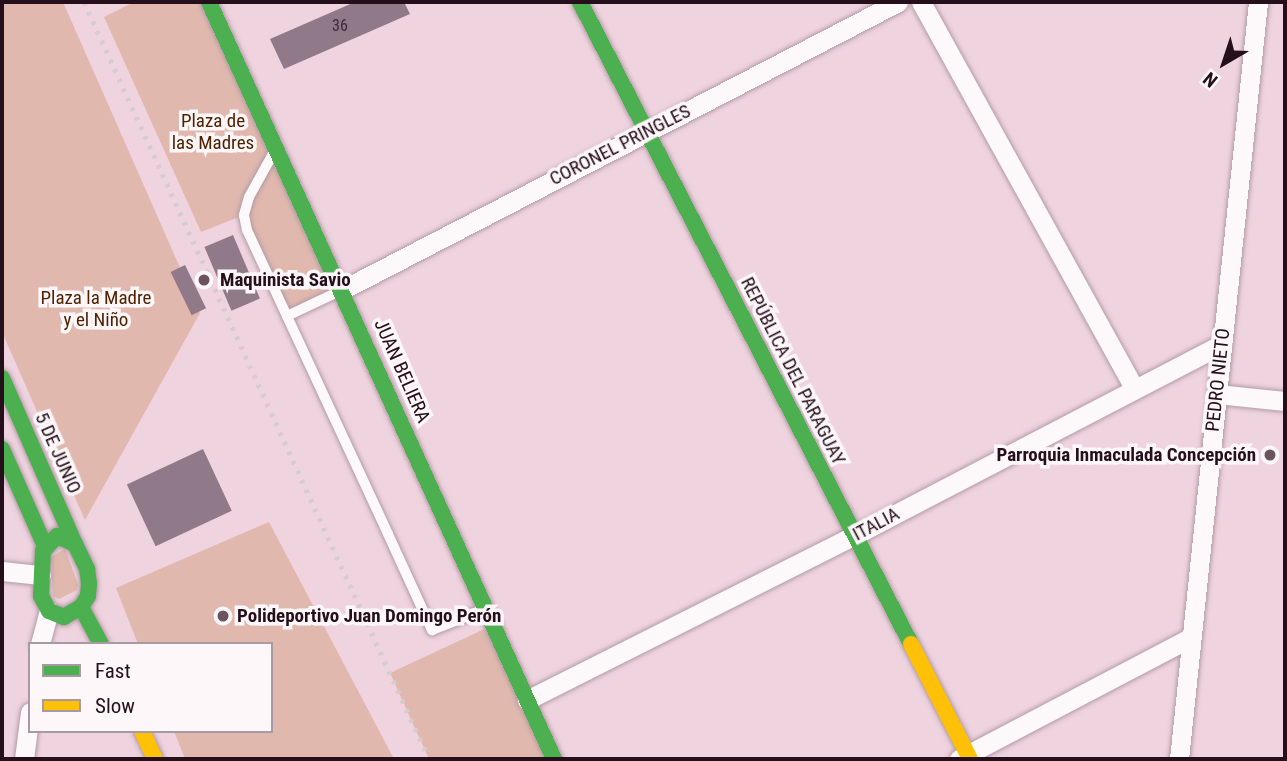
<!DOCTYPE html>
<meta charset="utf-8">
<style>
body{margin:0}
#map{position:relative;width:1287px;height:761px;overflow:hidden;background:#efd3df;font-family:"Roboto Condensed",sans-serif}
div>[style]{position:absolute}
.green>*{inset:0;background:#e1b8ae}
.building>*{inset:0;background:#907988;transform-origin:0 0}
.roads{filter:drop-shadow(0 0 2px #b29ba5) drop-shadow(0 0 2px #b29ba5)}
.lane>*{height:10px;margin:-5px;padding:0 5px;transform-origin:5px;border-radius:5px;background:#fdf8fa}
.street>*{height:19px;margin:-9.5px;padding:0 9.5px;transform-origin:9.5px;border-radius:9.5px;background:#fdf8fa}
.fast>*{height:16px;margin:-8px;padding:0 8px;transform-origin:8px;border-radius:8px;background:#4caf50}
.slow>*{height:16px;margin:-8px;padding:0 8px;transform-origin:8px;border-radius:8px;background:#ffc107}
.rail>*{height:5px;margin-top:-2.5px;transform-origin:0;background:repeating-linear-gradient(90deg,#d5ccd0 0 3.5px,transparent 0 10.5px)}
.dots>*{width:19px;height:19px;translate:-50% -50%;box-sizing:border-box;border:4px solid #fef7fa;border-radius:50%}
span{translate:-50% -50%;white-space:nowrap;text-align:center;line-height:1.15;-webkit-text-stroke:7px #fef7fa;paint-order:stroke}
.number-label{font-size:16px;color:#402a36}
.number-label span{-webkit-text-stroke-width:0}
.park-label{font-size:19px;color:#502100}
.street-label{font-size:19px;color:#250f1a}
.poi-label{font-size:19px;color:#250f1a;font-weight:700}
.left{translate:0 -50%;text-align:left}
.right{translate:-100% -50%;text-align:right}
.frame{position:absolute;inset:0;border:4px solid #250f1a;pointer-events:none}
.legend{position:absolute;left:28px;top:642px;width:245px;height:91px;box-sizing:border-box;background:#fef7fa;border:2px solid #a79aa0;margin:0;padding:9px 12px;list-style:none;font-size:21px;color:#250f1a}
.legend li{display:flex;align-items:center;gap:14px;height:35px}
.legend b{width:35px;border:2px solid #a79aa0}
.north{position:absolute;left:1189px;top:28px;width:70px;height:70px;-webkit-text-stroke:5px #fef7fa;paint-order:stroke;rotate:219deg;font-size:19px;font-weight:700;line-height:28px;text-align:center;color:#250f1a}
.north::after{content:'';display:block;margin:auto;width:24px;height:32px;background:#250f1a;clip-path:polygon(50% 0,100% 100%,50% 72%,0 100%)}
</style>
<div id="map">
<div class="green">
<i style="clip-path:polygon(2px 2px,63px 2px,200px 313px,85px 520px,2px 332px)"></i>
<i style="clip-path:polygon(134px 2px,209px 2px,342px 290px,287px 316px,244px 215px,201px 232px,104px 17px)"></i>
<i style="clip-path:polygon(269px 522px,394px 759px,185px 759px,174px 731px,271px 731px,271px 644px,138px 644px,116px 588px)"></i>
<i style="clip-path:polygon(65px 549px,78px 584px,77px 590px,59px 599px,53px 596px,51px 557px)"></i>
<i style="clip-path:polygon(493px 625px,553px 759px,429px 759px,390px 673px)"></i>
</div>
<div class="building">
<i style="clip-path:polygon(355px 2px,404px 2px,410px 14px,284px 69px,270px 39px)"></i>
<i style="left:233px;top:235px;width:69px;height:31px;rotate:67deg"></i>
<i style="left:185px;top:265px;width:48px;height:16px;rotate:64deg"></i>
<i style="left:203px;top:449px;width:68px;height:84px;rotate:65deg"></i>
</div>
<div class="roads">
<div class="lane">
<i style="left:274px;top:152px;width:51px;rotate:119.1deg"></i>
<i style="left:249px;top:197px;width:19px;rotate:106deg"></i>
<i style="left:244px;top:215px;width:15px;rotate:79deg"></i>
<i style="left:247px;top:230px;width:335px;rotate:65.1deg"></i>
<i style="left:388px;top:534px;width:106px;rotate:65.4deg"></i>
<i style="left:432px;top:630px;width:57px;rotate:-21.6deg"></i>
<i style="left:287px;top:316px;width:59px;rotate:-25.3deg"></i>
</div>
<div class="street">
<i style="left:921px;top:2px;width:441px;rotate:61.1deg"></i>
<i style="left:342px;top:290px;width:626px;rotate:-27.38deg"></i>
<i style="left:1217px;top:394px;width:68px;rotate:5.9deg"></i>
<i style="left:2px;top:571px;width:39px;rotate:6deg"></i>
<i style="left:40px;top:644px;width:34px;rotate:-75deg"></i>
<i style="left:527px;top:700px;width:367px;rotate:-26.7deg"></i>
<i style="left:855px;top:535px;width:414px;rotate:-27.5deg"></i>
<i style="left:24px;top:759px;width:47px;rotate:-82.7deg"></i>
<i style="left:959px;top:759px;width:262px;rotate:-27.7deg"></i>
<i style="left:1179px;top:759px;width:761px;rotate:-84.04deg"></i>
</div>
<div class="fast">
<i style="left:209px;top:2px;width:832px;rotate:65.5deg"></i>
<i style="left:580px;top:2px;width:722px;rotate:62.73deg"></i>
<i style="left:2px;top:378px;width:181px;rotate:66.3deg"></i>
<i style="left:2px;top:449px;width:106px;rotate:66.1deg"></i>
<i style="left:57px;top:536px;width:20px;rotate:24deg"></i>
<i style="left:75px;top:544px;width:28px;rotate:64deg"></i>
<i style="left:87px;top:569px;width:15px;rotate:82deg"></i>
<i style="left:89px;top:584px;width:12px;rotate:95deg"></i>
<i style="left:88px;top:596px;width:13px;rotate:122deg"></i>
<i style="left:81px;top:607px;width:20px;rotate:150deg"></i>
<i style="left:64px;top:617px;width:16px;rotate:-158deg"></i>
<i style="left:49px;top:611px;width:17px;rotate:-118deg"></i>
<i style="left:41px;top:596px;width:45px;rotate:-87.5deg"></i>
<i style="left:43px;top:551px;width:21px;rotate:-47deg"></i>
<i style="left:81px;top:607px;width:42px;rotate:61.6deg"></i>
</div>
<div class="slow">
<i style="left:911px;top:644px;width:129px;rotate:62.8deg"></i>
<i style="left:142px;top:731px;width:31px;rotate:65deg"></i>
</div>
</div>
<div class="rail">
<i style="left:84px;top:2px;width:832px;rotate:65.5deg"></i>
</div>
<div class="dots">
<i style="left:204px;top:280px;background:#6c545f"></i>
<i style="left:1270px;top:455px;background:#6c545f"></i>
<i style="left:223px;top:616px;background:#6c545f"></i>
</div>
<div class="number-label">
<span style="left:340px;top:26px">36</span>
</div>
<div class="park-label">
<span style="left:213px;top:132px">Plaza de<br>las Madres</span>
<span style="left:96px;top:309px">Plaza la Madre<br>y el Niño</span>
</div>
<div class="street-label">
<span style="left:620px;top:145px;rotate:-27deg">CORONEL PRINGLES</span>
<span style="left:402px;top:371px;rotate:66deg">JUAN BELIERA</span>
<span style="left:793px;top:371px;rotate:63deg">REPÚBLICA DEL PARAGUAY</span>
<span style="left:1218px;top:380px;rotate:-84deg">PEDRO NIETO</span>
<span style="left:58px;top:453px;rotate:66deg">5 DE JUNIO</span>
<span style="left:876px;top:524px;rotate:-28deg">ITALIA</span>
</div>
<div class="poi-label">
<span class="left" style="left:220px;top:280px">Maquinista Savio</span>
<span class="right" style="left:1256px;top:455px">Parroquia Inmaculada Concepción</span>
<span class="left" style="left:237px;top:616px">Polideportivo Juan Domingo Perón</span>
</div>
<div class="frame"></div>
<ul class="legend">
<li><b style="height:9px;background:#4caf50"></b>Fast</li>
<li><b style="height:9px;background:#ffc107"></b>Slow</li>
</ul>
<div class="north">N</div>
</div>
